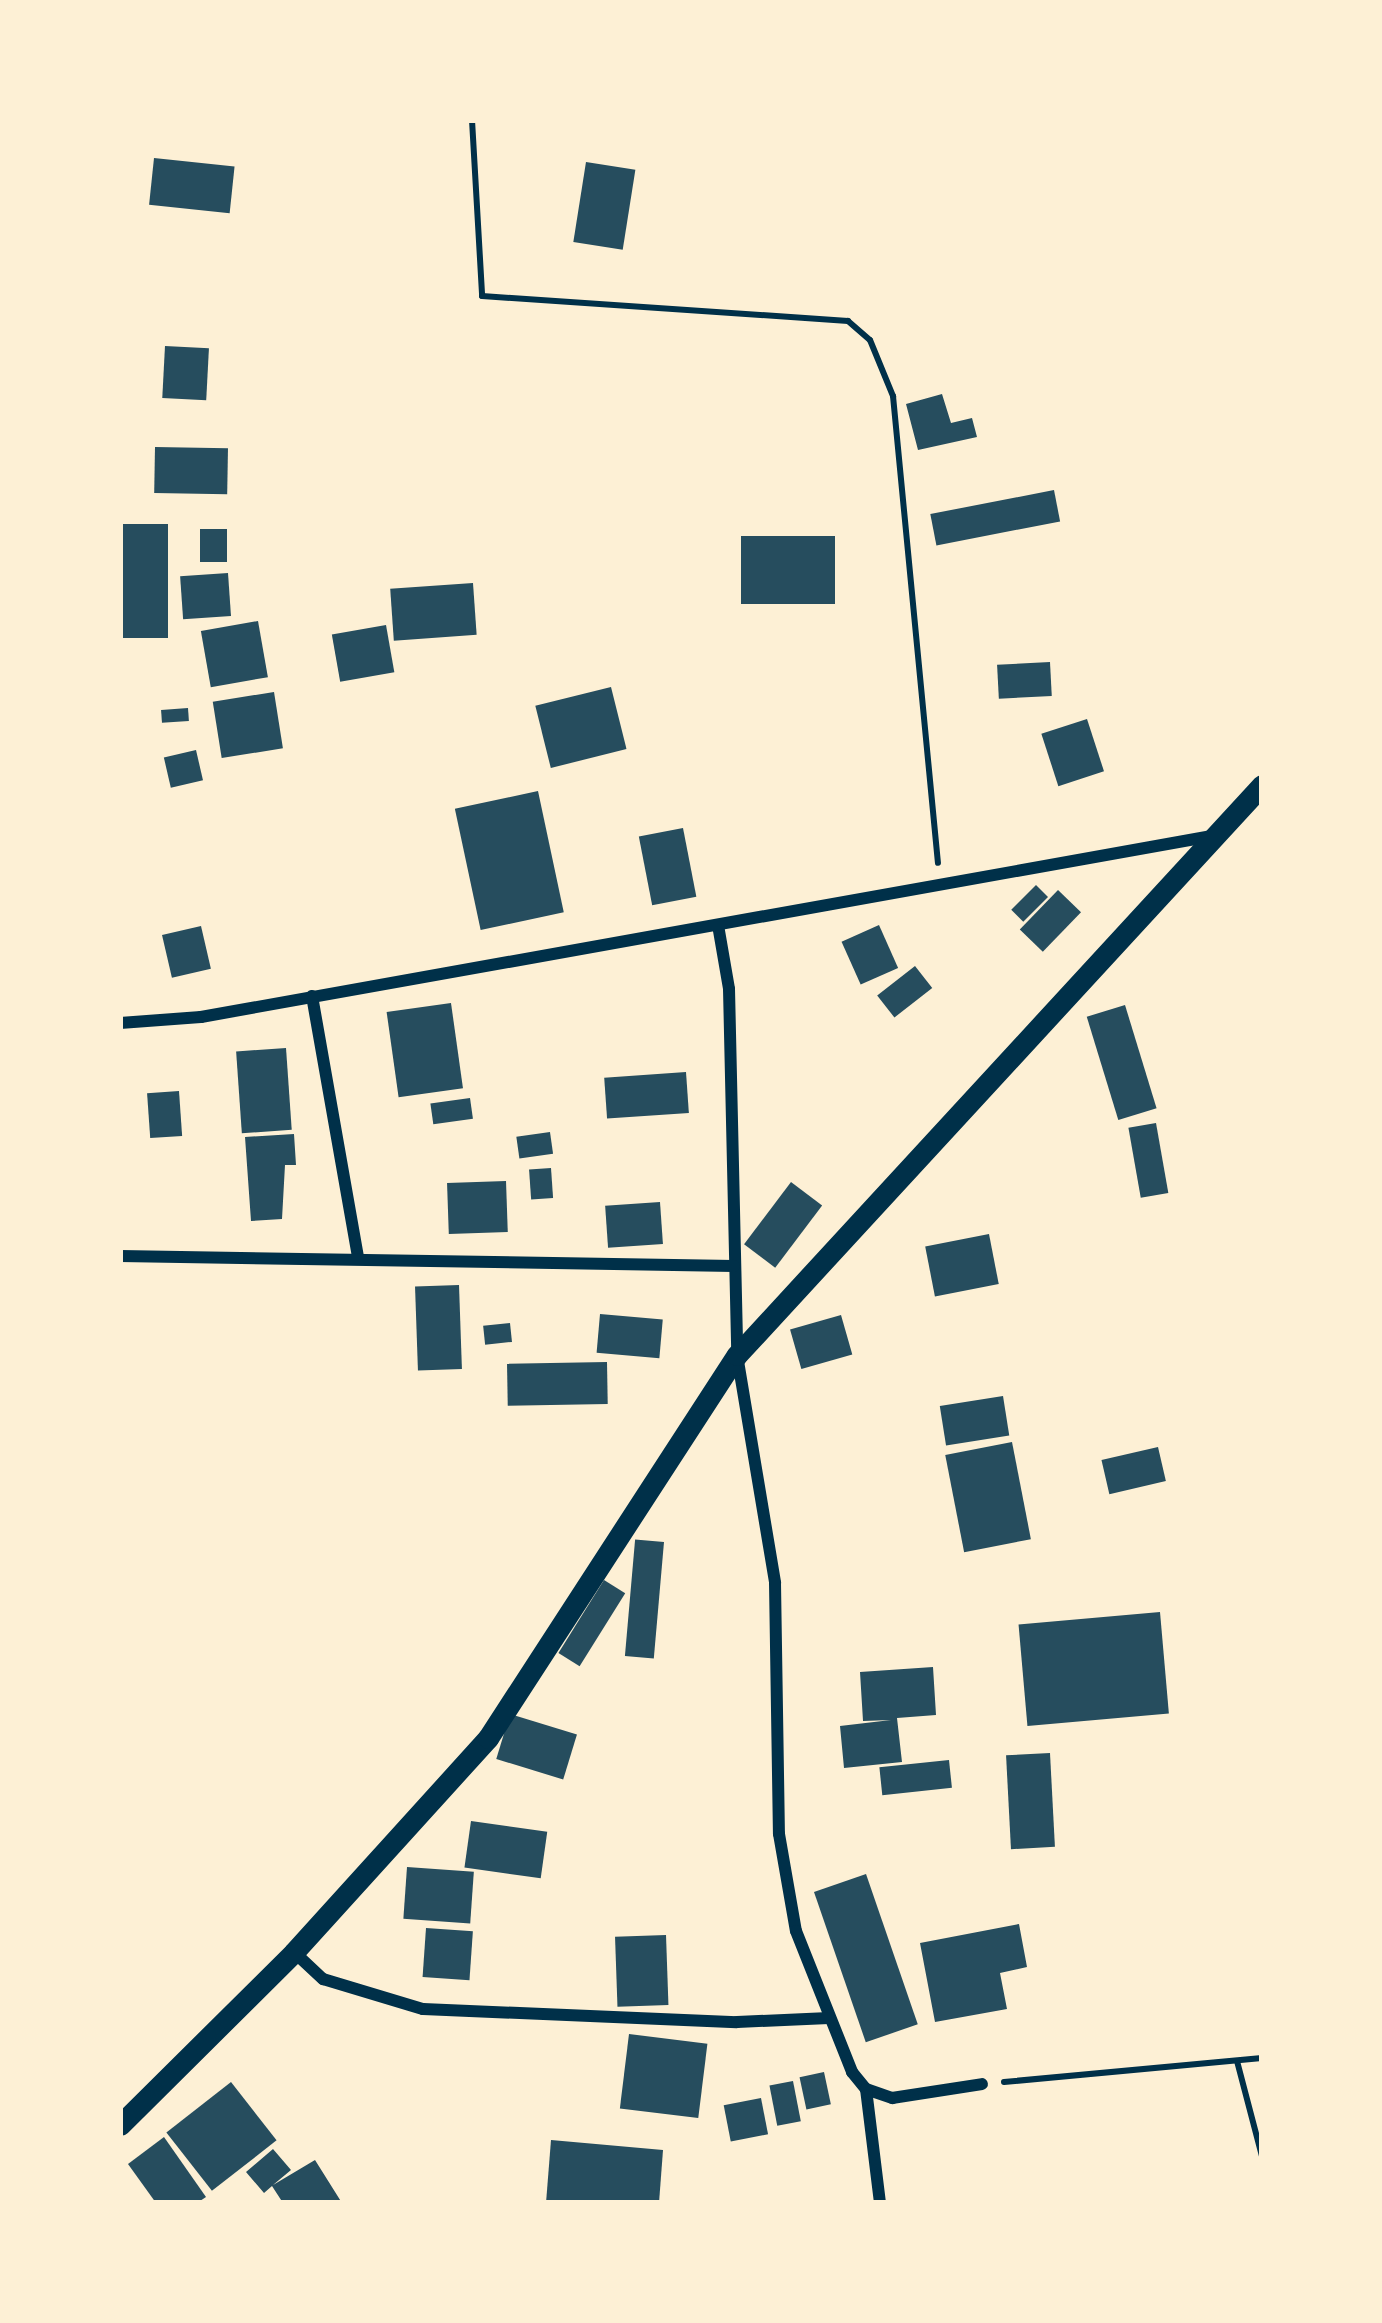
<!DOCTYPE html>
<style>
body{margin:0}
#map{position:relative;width:1382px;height:2323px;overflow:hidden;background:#fdf0d5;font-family:"IBM Plex Sans",sans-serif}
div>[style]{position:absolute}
.building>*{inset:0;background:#264d5e;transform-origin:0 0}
.path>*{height:6px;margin:-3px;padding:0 3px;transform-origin:3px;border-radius:3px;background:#003049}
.minor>*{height:12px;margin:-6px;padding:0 6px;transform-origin:6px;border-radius:6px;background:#003049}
.tertiary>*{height:21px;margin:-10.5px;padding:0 10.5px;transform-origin:10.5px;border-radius:10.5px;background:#003049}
span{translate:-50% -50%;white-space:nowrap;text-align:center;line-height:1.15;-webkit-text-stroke:12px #fdf0d5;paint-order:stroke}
.frame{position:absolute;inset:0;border:123px solid #fdf0d5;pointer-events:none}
</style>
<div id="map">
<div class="building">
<i style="left:154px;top:158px;width:81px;height:47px;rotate:6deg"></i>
<i style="left:586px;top:162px;width:50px;height:81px;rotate:9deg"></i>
<i style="left:165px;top:346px;width:44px;height:52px;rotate:3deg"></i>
<i style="clip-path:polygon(942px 394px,951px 423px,972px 418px,977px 437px,918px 450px,906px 404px)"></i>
<i style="left:155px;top:447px;width:73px;height:46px;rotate:1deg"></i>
<i style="left:1054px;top:490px;width:32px;height:126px;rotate:79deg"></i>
<i style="left:120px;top:524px;width:48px;height:114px"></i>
<i style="left:200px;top:529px;width:27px;height:33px"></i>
<i style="left:741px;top:536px;width:94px;height:68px"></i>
<i style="left:228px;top:573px;width:43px;height:48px;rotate:86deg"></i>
<i style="left:473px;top:583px;width:52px;height:83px;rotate:86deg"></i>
<i style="left:258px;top:621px;width:57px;height:58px;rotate:80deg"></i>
<i style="left:386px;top:625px;width:48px;height:55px;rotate:80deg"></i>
<i style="left:1050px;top:662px;width:34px;height:53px;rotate:87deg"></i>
<i style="left:611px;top:687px;width:64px;height:78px;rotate:76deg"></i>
<i style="left:274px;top:692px;width:57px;height:62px;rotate:81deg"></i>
<i style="left:188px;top:708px;width:13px;height:27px;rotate:86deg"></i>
<i style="left:1087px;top:719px;width:55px;height:48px;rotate:72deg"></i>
<i style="left:196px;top:750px;width:31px;height:33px;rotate:77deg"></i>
<i style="left:538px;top:791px;width:124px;height:85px;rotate:78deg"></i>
<i style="left:683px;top:828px;width:70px;height:45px;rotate:79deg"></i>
<i style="left:1036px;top:885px;width:17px;height:35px;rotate:45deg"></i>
<i style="left:1058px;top:890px;width:32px;height:55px;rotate:44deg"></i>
<i style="left:879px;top:925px;width:47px;height:41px;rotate:66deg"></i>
<i style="left:201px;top:926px;width:44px;height:40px;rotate:77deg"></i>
<i style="left:915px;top:966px;width:28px;height:48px;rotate:52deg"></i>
<i style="left:451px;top:1003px;width:86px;height:65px;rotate:82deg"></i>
<i style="left:1125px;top:1005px;width:108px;height:40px;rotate:73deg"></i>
<i style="left:286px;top:1048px;width:82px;height:50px;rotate:86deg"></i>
<i style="left:686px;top:1072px;width:41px;height:82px;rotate:86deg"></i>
<i style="left:179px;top:1091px;width:45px;height:32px;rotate:86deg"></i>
<i style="left:470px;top:1098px;width:21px;height:40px;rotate:82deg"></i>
<i style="left:1156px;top:1123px;width:71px;height:28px;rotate:80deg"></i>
<i style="left:550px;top:1132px;width:22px;height:34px;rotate:82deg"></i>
<i style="clip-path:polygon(294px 1134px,296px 1165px,285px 1165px,282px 1219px,251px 1221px,245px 1137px)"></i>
<i style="left:551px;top:1168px;width:30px;height:22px;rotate:86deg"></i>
<i style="left:506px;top:1181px;width:51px;height:59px;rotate:88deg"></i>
<i style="left:791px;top:1182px;width:39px;height:78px;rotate:37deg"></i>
<i style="left:660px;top:1202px;width:42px;height:55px;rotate:86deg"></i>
<i style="left:989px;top:1234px;width:51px;height:65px;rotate:79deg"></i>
<i style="left:459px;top:1285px;width:84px;height:44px;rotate:88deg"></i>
<i style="left:600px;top:1314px;width:63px;height:39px;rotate:5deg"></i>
<i style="left:841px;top:1315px;width:41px;height:53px;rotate:74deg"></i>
<i style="left:510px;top:1323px;width:19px;height:27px;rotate:84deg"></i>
<i style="left:607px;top:1362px;width:42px;height:100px;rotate:89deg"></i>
<i style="left:1003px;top:1396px;width:40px;height:64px;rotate:81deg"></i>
<i style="left:1012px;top:1442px;width:99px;height:68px;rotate:79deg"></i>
<i style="left:1158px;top:1447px;width:35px;height:58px;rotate:77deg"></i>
<i style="left:664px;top:1542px;width:117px;height:29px;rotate:95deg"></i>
<i style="left:604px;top:1580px;width:25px;height:86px;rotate:32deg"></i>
<i style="left:1160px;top:1612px;width:102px;height:142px;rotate:85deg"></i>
<i style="clip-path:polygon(933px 1667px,936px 1715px,897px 1718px,902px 1762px,844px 1768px,840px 1726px,891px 1720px,863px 1721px,860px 1672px)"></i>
<i style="left:510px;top:1714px;width:70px;height:47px;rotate:17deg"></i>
<i style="left:1050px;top:1753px;width:94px;height:44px;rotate:87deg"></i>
<i style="left:949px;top:1760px;width:28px;height:70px;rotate:84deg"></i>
<i style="left:471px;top:1821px;width:77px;height:47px;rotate:8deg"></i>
<i style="left:407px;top:1867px;width:67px;height:52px;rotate:4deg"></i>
<i style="left:866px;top:1874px;width:159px;height:55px;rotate:71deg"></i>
<i style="clip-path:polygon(1019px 1924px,1027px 1967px,1000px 1973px,1007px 2009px,935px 2022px,920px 1943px)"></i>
<i style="left:426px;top:1928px;width:47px;height:49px;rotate:4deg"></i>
<i style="left:666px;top:1935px;width:70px;height:51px;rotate:88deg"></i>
<i style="left:629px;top:2034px;width:79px;height:75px;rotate:7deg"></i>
<i style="left:824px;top:2072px;width:33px;height:25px;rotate:78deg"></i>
<i style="left:793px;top:2081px;width:41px;height:24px;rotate:79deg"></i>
<i style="left:231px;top:2082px;width:74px;height:82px;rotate:52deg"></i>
<i style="left:761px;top:2098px;width:37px;height:38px;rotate:79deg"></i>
<i style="clip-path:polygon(164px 2137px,206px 2197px,197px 2203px,156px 2203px,128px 2164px)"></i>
<i style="clip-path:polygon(551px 2140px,663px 2150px,659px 2203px,546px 2203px)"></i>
<i style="clip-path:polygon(273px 2149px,291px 2170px,273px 2185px,315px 2160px,342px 2203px,283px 2203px,272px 2186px,264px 2193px,246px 2172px)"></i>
</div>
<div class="path">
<i style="left:472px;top:120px;width:176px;rotate:86.7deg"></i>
<i style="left:482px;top:296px;width:367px;rotate:3.9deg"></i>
<i style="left:848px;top:321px;width:29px;rotate:41deg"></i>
<i style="left:870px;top:340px;width:61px;rotate:67.7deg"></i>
<i style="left:893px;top:396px;width:469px;rotate:84.5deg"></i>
<i style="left:1237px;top:2061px;width:98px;rotate:75.3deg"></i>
<i style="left:1004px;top:2082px;width:259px;rotate:-5.3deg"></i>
</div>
<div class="minor">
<i style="left:718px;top:925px;width:65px;rotate:80.2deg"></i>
<i style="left:729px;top:989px;width:366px;rotate:88.7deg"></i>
<i style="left:737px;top:1355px;width:231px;rotate:80.5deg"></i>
<i style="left:775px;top:1583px;width:251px;rotate:89.1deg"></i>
<i style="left:779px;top:1834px;width:98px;rotate:80.1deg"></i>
<i style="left:796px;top:1931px;width:152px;rotate:68.3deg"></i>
<i style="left:852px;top:2072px;width:22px;rotate:51deg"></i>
<i style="left:866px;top:2089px;width:28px;rotate:19deg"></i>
<i style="left:892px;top:2098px;width:91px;rotate:-8.8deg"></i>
<i style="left:312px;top:996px;width:265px;rotate:80deg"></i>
<i style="left:120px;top:1023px;width:81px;rotate:-4.2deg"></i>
<i style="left:201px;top:1017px;width:1027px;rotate:-10.15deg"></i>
<i style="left:120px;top:1256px;width:614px;rotate:0.93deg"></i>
<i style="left:294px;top:1952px;width:40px;rotate:43deg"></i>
<i style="left:323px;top:1979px;width:104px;rotate:16.7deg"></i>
<i style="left:423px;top:2009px;width:314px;rotate:2.4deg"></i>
<i style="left:737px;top:2022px;width:92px;rotate:-2.5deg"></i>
<i style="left:866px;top:2089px;width:115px;rotate:83deg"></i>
</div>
<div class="tertiary">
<i style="left:120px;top:2125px;width:245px;rotate:-44.8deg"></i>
<i style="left:294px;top:1952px;width:289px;rotate:-47.8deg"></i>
<i style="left:488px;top:1738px;width:457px;rotate:-57deg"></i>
<i style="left:737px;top:1355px;width:775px;rotate:-47.35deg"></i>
</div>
<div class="frame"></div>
</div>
